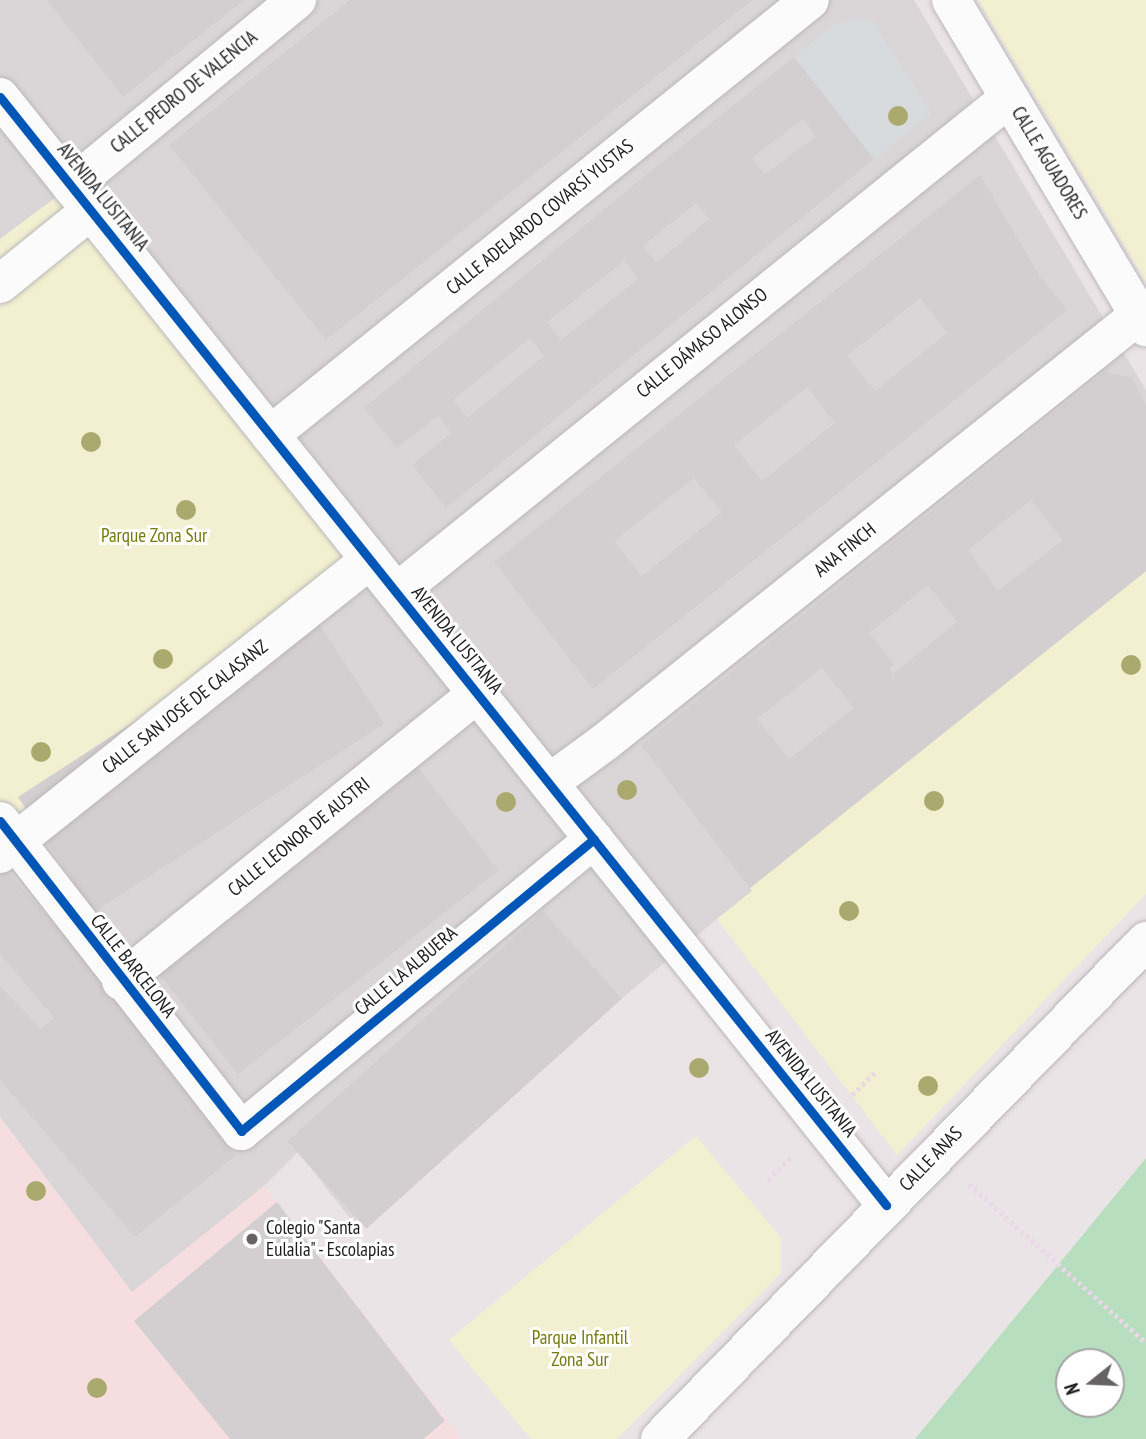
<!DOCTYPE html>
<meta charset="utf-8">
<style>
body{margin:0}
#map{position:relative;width:1146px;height:1439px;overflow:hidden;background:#ebe4e7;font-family:"PT Sans Narrow",sans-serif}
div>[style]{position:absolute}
.residential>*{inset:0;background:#dad6d8}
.education>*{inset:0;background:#f6dee0}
.park>*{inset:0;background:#f2f0d0}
.plaza>*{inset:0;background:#d7dbdd}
.water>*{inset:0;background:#b7debe}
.building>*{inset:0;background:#d3ced0;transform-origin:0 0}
.path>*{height:4.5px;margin-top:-2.25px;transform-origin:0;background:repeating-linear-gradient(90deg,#ead7e8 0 3.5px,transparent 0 7px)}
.roads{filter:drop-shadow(0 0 2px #bbb7b9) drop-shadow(0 0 2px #bbb7b9)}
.minor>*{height:38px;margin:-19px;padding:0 19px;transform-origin:19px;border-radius:19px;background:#fcfbfb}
.cycleway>*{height:9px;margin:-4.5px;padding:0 4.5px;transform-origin:4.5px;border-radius:4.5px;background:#0057b8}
.trees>*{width:20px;height:20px;margin:-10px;border-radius:50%;background:#aaa96e}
.dots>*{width:19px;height:19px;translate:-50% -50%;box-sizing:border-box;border:4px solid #fff;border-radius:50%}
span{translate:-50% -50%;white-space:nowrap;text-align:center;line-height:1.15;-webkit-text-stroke:6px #fff;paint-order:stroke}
.street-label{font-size:19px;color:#1c1c1c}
.park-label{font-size:19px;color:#75790b}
.poi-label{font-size:19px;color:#1c1c1c}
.left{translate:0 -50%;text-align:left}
.north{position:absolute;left:1055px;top:1348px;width:70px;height:70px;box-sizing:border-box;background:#fff;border:2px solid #a4a4a4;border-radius:50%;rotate:252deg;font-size:19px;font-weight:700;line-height:28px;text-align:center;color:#1c1c1c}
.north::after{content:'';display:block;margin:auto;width:24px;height:32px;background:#646263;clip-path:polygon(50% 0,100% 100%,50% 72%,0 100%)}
</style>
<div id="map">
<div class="residential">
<i style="clip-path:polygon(0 0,914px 0,1146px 390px,1146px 576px,717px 919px,353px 1222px,298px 1152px,264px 1186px,132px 1293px,0 1117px)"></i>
</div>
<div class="education">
<i style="clip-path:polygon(0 1117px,132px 1292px,264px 1186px,462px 1439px,0 1439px)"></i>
</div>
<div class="park">
<i style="clip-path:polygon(978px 0,1146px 0,1146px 282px)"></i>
<i style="clip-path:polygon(71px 186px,370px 560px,16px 841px,0 821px,0 239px)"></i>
<i style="clip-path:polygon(1146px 571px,1146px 894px,897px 1155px,717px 919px,752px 891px,750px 888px)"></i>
<i style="clip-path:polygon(696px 1136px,781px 1238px,781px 1273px,617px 1439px,531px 1439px,449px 1340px)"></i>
</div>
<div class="plaza">
<i style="clip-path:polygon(871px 19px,931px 113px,874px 159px,794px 57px,836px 24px)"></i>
</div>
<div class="water">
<i style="clip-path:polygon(evenodd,1146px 1158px,1146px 1439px,915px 1439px,1146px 1158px,1069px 1362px,1111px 1362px,1111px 1404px,1069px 1404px,1069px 1362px)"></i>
</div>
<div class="building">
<i style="clip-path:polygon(47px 0,244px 0,123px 97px)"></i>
<i style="clip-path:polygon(350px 0,752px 0,326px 340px,169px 145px)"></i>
<i style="clip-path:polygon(evenodd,794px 57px,874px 159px,446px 508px,412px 465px,451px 433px,438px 416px,397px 448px,364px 408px,647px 174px,794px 57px,803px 119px,816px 137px,765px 174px,752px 158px,803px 119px,794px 57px,696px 203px,709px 219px,656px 263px,643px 246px,696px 203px,794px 57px,624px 261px,638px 279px,561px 340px,547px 322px,624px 261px,794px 57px,530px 338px,544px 356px,467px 418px,453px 400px,530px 338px)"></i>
<i style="clip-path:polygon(evenodd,980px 175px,1039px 275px,1067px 310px,593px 689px,494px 562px,980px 175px,920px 298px,947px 333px,875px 391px,847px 356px,920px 298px,980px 175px,807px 387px,835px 423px,762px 481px,734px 445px,807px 387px,980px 175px,694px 478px,722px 512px,642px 576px,614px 541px,694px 478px)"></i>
<i style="clip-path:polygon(evenodd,1105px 372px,1132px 378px,1146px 405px,1146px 571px,750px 888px,641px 745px,1105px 372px,1031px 500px,1063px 540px,998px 591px,968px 550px,1031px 500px,1105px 372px,928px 585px,957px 622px,893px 674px,889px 669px,894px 664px,869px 633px,928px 585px,1105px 372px,822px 668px,854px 708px,789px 759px,757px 719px,822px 668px)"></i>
<i style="left:309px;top:608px;width:138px;height:347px;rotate:57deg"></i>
<i style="left:413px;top:761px;width:139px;height:331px;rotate:52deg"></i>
<i style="clip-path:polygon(3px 867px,82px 955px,235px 1156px,135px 1237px,0 1080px,0 986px,41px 1029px,54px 1018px,0 954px,0 869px)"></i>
<i style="left:543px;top:911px;width:118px;height:344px;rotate:48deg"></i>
<i style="clip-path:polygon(277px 1202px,445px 1421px,423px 1439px,230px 1439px,134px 1321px)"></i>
</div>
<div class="path">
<i style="left:852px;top:1095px;width:33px;rotate:-45deg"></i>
<i style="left:768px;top:1180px;width:34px;rotate:-45deg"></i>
<i style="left:969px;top:1184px;width:238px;rotate:41.9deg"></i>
</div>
<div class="roads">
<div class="minor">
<i style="left:951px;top:0;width:381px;rotate:59.2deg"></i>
<i style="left:0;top:97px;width:1419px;rotate:51.35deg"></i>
<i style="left:71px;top:186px;width:293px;rotate:-39.5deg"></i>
<i style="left:0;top:284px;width:117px;rotate:-39.1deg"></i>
<i style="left:270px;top:435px;width:693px;rotate:-38.85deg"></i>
<i style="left:397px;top:592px;width:786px;rotate:-38.91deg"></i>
<i style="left:549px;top:783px;width:69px;rotate:-36.2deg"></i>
<i style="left:605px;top:742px;width:684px;rotate:-38.65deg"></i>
<i style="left:0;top:821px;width:393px;rotate:52.1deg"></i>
<i style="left:241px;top:1131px;width:458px;rotate:-39.6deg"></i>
<i style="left:0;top:854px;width:473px;rotate:-38.5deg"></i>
<i style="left:121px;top:981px;width:457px;rotate:-38.9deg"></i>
<i style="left:660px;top:1439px;width:696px;rotate:-45.7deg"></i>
</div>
</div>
<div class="cycleway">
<i style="left:0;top:97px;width:1419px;rotate:51.35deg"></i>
<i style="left:0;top:821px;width:393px;rotate:52.1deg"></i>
<i style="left:241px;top:1131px;width:458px;rotate:-39.6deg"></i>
</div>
<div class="trees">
<i style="left:898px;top:116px"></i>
<i style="left:91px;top:442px"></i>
<i style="left:186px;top:510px"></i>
<i style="left:163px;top:659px"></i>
<i style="left:1131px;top:665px"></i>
<i style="left:41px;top:752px"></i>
<i style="left:627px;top:790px"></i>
<i style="left:934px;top:801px"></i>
<i style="left:506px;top:802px"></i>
<i style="left:849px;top:911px"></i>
<i style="left:699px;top:1068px"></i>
<i style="left:928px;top:1086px"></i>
<i style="left:36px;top:1191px"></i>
<i style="left:97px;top:1388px"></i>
</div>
<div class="dots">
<i style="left:252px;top:1239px;background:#646263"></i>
</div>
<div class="street-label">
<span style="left:184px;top:92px;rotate:-39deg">CALLE PEDRO DE VALENCIA</span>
<span style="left:1049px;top:163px;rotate:59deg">CALLE AGUADORES</span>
<span style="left:103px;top:197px;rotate:51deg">AVENIDA LUSITANIA</span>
<span style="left:540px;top:217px;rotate:-39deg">CALLE ADELARDO COVARSÍ YUSTAS</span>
<span style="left:702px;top:343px;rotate:-39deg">CALLE DÁMASO ALONSO</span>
<span style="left:845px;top:550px;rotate:-39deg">ANA FINCH</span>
<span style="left:457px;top:640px;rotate:51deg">AVENIDA LUSITANIA</span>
<span style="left:185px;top:707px;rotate:-38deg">CALLE SAN JOSÉ DE CALASANZ</span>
<span style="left:299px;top:837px;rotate:-39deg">CALLE LEONOR DE AUSTRI</span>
<span style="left:133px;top:966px;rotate:52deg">CALLE BARCELONA</span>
<span style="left:406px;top:971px;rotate:-40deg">CALLE LA ALBUERA</span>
<span style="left:811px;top:1083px;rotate:51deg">AVENIDA LUSITANIA</span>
<span style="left:931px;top:1159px;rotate:-46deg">CALLE ANAS</span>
</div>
<div class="park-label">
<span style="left:154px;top:536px">Parque Zona Sur</span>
<span style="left:580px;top:1349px">Parque Infantil<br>Zona Sur</span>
</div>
<div class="poi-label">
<span class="left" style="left:266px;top:1239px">Colegio "Santa<br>Eulalia" - Escolapias</span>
</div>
<div class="north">N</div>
</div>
